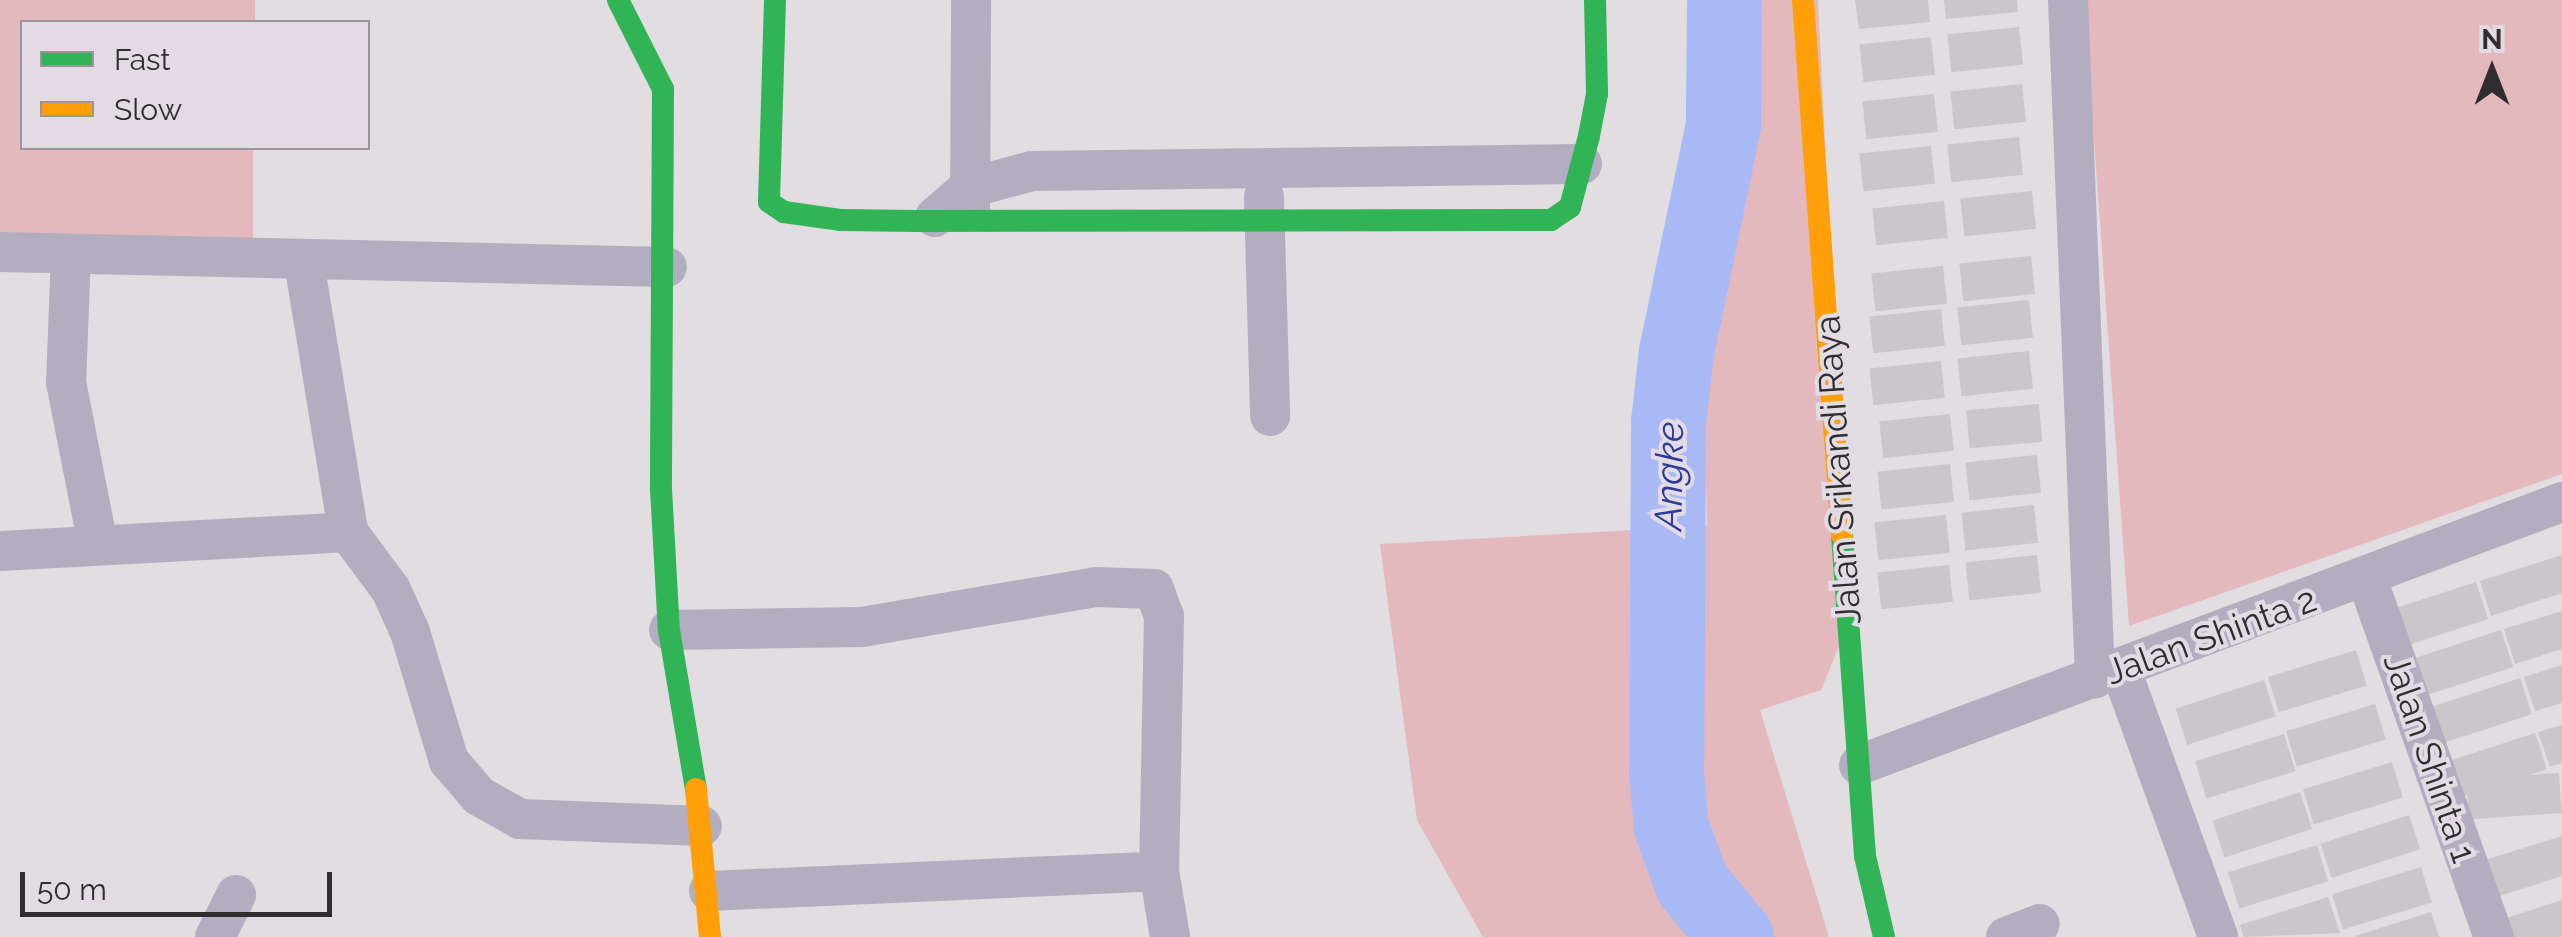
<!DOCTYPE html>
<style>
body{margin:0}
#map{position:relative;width:2562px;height:937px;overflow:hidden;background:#e1dde1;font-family:Raleway,sans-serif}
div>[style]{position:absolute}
.green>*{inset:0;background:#e3b9bd}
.river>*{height:75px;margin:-37.5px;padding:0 37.5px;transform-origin:37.5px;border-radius:37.5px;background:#a9b9f5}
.building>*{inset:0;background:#cac6c9;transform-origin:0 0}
.street>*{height:40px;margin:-20px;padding:0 20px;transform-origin:20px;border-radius:20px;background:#b2adbf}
.fast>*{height:22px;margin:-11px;padding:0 11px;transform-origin:11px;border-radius:11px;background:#30b455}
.slow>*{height:22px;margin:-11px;padding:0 11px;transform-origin:11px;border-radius:11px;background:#ff9f0a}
span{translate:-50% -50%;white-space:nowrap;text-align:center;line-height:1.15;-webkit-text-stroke:8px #e2dbe3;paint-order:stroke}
.street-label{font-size:35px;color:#302d30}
.water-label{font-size:38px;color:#2c3b9a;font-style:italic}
.legend{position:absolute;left:20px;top:20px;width:350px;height:130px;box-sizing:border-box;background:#e2dbe3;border:2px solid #9b959b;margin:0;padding:12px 18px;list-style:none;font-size:30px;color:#302d30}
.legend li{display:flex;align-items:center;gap:20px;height:50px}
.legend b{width:50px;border:2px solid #9b959b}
.north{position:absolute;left:2442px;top:20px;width:100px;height:100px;-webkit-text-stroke:8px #e2dbe3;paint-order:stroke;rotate:0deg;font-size:28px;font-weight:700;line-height:40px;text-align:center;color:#302d30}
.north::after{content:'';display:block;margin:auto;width:35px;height:45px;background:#302d30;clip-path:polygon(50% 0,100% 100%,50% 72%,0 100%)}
.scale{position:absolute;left:20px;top:872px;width:312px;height:45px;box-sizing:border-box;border:5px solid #302d30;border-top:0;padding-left:12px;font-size:30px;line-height:35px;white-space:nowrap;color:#302d30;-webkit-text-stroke:8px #e2dbe3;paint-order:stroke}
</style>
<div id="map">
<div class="green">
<i style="clip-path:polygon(0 0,255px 0,255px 22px,22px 22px,22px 148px,253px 148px,253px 240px,0 242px)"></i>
<i style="clip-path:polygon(1694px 0,1818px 0,1849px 622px,1821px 690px,1760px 710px,1829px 937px,1483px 937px,1417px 820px,1380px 544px,1707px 526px)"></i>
<i style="clip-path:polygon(2084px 0,2562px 0,2562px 474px,2129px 626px)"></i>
</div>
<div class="river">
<i style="left:1724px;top:0;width:125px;rotate:90.5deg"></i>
<i style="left:1723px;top:125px;width:231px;rotate:101.7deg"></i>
<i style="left:1676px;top:351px;width:71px;rotate:96.4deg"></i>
<i style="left:1668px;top:422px;width:352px;rotate:90.3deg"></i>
<i style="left:1666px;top:774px;width:53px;rotate:84.6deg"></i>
<i style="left:1671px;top:827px;width:61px;rotate:69.8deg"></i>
<i style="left:1692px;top:884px;width:69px;rotate:50.3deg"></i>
</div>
<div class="building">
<i style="clip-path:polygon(1855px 0,1928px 0,1930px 22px,1859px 29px)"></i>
<i style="clip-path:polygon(1944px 0,2017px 0,2018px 12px,1946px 19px)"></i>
<i style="left:2019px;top:27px;width:38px;height:72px;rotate:84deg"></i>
<i style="left:1931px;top:37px;width:38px;height:72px;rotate:84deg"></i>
<i style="left:2022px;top:84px;width:38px;height:72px;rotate:84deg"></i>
<i style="left:1934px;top:94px;width:38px;height:72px;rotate:84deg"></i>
<i style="left:2019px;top:137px;width:38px;height:72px;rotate:84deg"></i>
<i style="left:1931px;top:146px;width:38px;height:72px;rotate:84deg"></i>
<i style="left:2032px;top:191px;width:38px;height:72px;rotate:84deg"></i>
<i style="left:1944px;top:201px;width:37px;height:72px;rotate:84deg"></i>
<i style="left:2031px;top:256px;width:38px;height:72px;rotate:84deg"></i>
<i style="left:1943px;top:266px;width:38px;height:72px;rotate:84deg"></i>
<i style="left:2029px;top:300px;width:38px;height:72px;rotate:84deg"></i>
<i style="left:1941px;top:309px;width:37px;height:72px;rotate:84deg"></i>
<i style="left:2029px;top:351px;width:38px;height:72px;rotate:84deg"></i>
<i style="left:1941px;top:361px;width:37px;height:72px;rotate:84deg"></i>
<i style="left:2039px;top:404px;width:38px;height:73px;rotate:85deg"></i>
<i style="left:1950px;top:414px;width:37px;height:71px;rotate:84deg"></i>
<i style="left:2037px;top:455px;width:38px;height:72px;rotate:84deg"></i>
<i style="left:1950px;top:464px;width:38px;height:73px;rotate:84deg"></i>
<i style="left:2034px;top:505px;width:38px;height:73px;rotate:84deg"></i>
<i style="left:1946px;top:515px;width:38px;height:72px;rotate:84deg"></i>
<i style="left:2037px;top:555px;width:38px;height:72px;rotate:84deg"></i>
<i style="clip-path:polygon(2562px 555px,2562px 593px,2491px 616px,2480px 581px)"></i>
<i style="left:1949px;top:565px;width:37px;height:72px;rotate:84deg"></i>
<i style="left:2476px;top:582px;width:39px;height:94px;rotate:72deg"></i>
<i style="clip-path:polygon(2562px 611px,2562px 649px,2515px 664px,2504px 629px)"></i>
<i style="left:2501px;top:630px;width:39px;height:92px;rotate:72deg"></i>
<i style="left:2356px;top:650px;width:37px;height:92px;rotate:73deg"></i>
<i style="clip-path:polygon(2562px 665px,2562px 703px,2535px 711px,2524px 677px)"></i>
<i style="left:2520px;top:678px;width:38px;height:92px;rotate:72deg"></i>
<i style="left:2264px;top:680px;width:38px;height:93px;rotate:72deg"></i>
<i style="left:2375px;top:704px;width:37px;height:93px;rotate:73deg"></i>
<i style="clip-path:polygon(2562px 725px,2562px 763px,2550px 767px,2538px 732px)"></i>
<i style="left:2535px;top:733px;width:38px;height:93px;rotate:72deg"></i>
<i style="left:2284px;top:734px;width:39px;height:93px;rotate:73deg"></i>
<i style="left:2392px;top:762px;width:37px;height:93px;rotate:73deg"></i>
<i style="left:2559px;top:773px;width:40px;height:93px;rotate:86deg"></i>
<i style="left:2300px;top:792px;width:39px;height:92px;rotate:72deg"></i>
<i style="left:2409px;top:815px;width:36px;height:93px;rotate:72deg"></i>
<i style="clip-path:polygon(2562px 836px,2562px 876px,2490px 899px,2478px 862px)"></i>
<i style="left:2317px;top:845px;width:38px;height:93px;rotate:73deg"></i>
<i style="left:2421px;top:867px;width:37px;height:93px;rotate:73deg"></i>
<i style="clip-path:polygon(2328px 897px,2340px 933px,2244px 937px,2240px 925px)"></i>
<i style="clip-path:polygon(2562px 900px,2562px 937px,2505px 937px,2500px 920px)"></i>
<i style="clip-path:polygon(2431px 912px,2439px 937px,2355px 937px,2355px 936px)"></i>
</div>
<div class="street">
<i style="left:2068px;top:0;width:679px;rotate:87.72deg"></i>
<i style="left:1264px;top:197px;width:219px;rotate:88.4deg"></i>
<i style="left:970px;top:211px;width:211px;rotate:-89.7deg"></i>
<i style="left:935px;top:217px;width:45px;rotate:-40.5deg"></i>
<i style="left:969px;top:188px;width:65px;rotate:-15.1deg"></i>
<i style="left:1032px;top:171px;width:550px;rotate:-0.73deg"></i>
<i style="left:0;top:252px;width:667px;rotate:1.29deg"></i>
<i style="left:71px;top:254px;width:128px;rotate:92.2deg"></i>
<i style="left:66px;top:382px;width:166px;rotate:78.9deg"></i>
<i style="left:304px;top:262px;width:274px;rotate:80.7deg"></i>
<i style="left:348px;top:532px;width:72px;rotate:53.4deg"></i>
<i style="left:391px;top:590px;width:46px;rotate:65.7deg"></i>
<i style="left:410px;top:632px;width:135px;rotate:73.2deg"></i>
<i style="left:449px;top:761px;width:46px;rotate:49.4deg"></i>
<i style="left:479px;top:796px;width:47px;rotate:29.3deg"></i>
<i style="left:520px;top:819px;width:182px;rotate:2.2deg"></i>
<i style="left:0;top:551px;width:349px;rotate:-3.1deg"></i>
<i style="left:2367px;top:579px;width:380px;rotate:70.5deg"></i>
<i style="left:669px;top:630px;width:193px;rotate:-0.9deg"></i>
<i style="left:862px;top:627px;width:238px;rotate:-9.7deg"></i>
<i style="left:1097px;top:587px;width:57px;rotate:2deg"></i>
<i style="left:1154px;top:589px;width:29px;rotate:70deg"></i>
<i style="left:1164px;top:616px;width:255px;rotate:91.1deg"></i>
<i style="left:1159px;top:871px;width:67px;rotate:80.5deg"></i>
<i style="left:2121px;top:670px;width:284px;rotate:70deg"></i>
<i style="left:1859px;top:765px;width:751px;rotate:-20.51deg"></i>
<i style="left:709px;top:891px;width:450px;rotate:-2.5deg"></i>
<i style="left:215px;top:937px;width:47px;rotate:-63.4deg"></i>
<i style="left:2006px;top:937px;width:36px;rotate:-21deg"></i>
</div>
<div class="fast">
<i style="left:618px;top:0;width:100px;rotate:63.2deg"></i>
<i style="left:663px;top:89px;width:400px;rotate:90.3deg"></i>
<i style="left:661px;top:489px;width:141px;rotate:86.8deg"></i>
<i style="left:669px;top:630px;width:161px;rotate:80.4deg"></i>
<i style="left:775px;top:0;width:202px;rotate:91.7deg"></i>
<i style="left:769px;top:202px;width:18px;rotate:34deg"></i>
<i style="left:784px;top:212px;width:58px;rotate:8deg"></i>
<i style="left:841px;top:220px;width:75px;rotate:0.8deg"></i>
<i style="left:916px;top:221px;width:635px;rotate:-0.09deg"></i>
<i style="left:1551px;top:220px;width:23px;rotate:-34deg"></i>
<i style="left:1570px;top:207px;width:73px;rotate:-75deg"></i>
<i style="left:1589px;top:136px;width:43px;rotate:-79.2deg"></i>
<i style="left:1597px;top:94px;width:94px;rotate:-91.2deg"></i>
<i style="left:1842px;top:535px;width:322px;rotate:85.9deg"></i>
<i style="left:1865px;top:856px;width:83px;rotate:76.8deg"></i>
</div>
<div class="slow">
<i style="left:1803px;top:0;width:536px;rotate:85.83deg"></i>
<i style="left:696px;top:789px;width:149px;rotate:84.6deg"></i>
</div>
<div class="street-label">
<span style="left:1838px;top:470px;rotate:-94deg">Jalan Srikandi Raya</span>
<span style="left:2211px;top:636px;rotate:-20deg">Jalan Shinta 2</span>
<span style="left:2430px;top:758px;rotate:71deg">Jalan Shinta 1</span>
</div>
<div class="water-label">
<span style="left:1669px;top:476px;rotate:-89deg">Angke</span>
</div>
<ul class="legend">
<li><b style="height:12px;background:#30b455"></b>Fast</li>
<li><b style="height:12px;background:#ff9f0a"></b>Slow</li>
</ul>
<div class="north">N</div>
<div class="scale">50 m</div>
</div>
